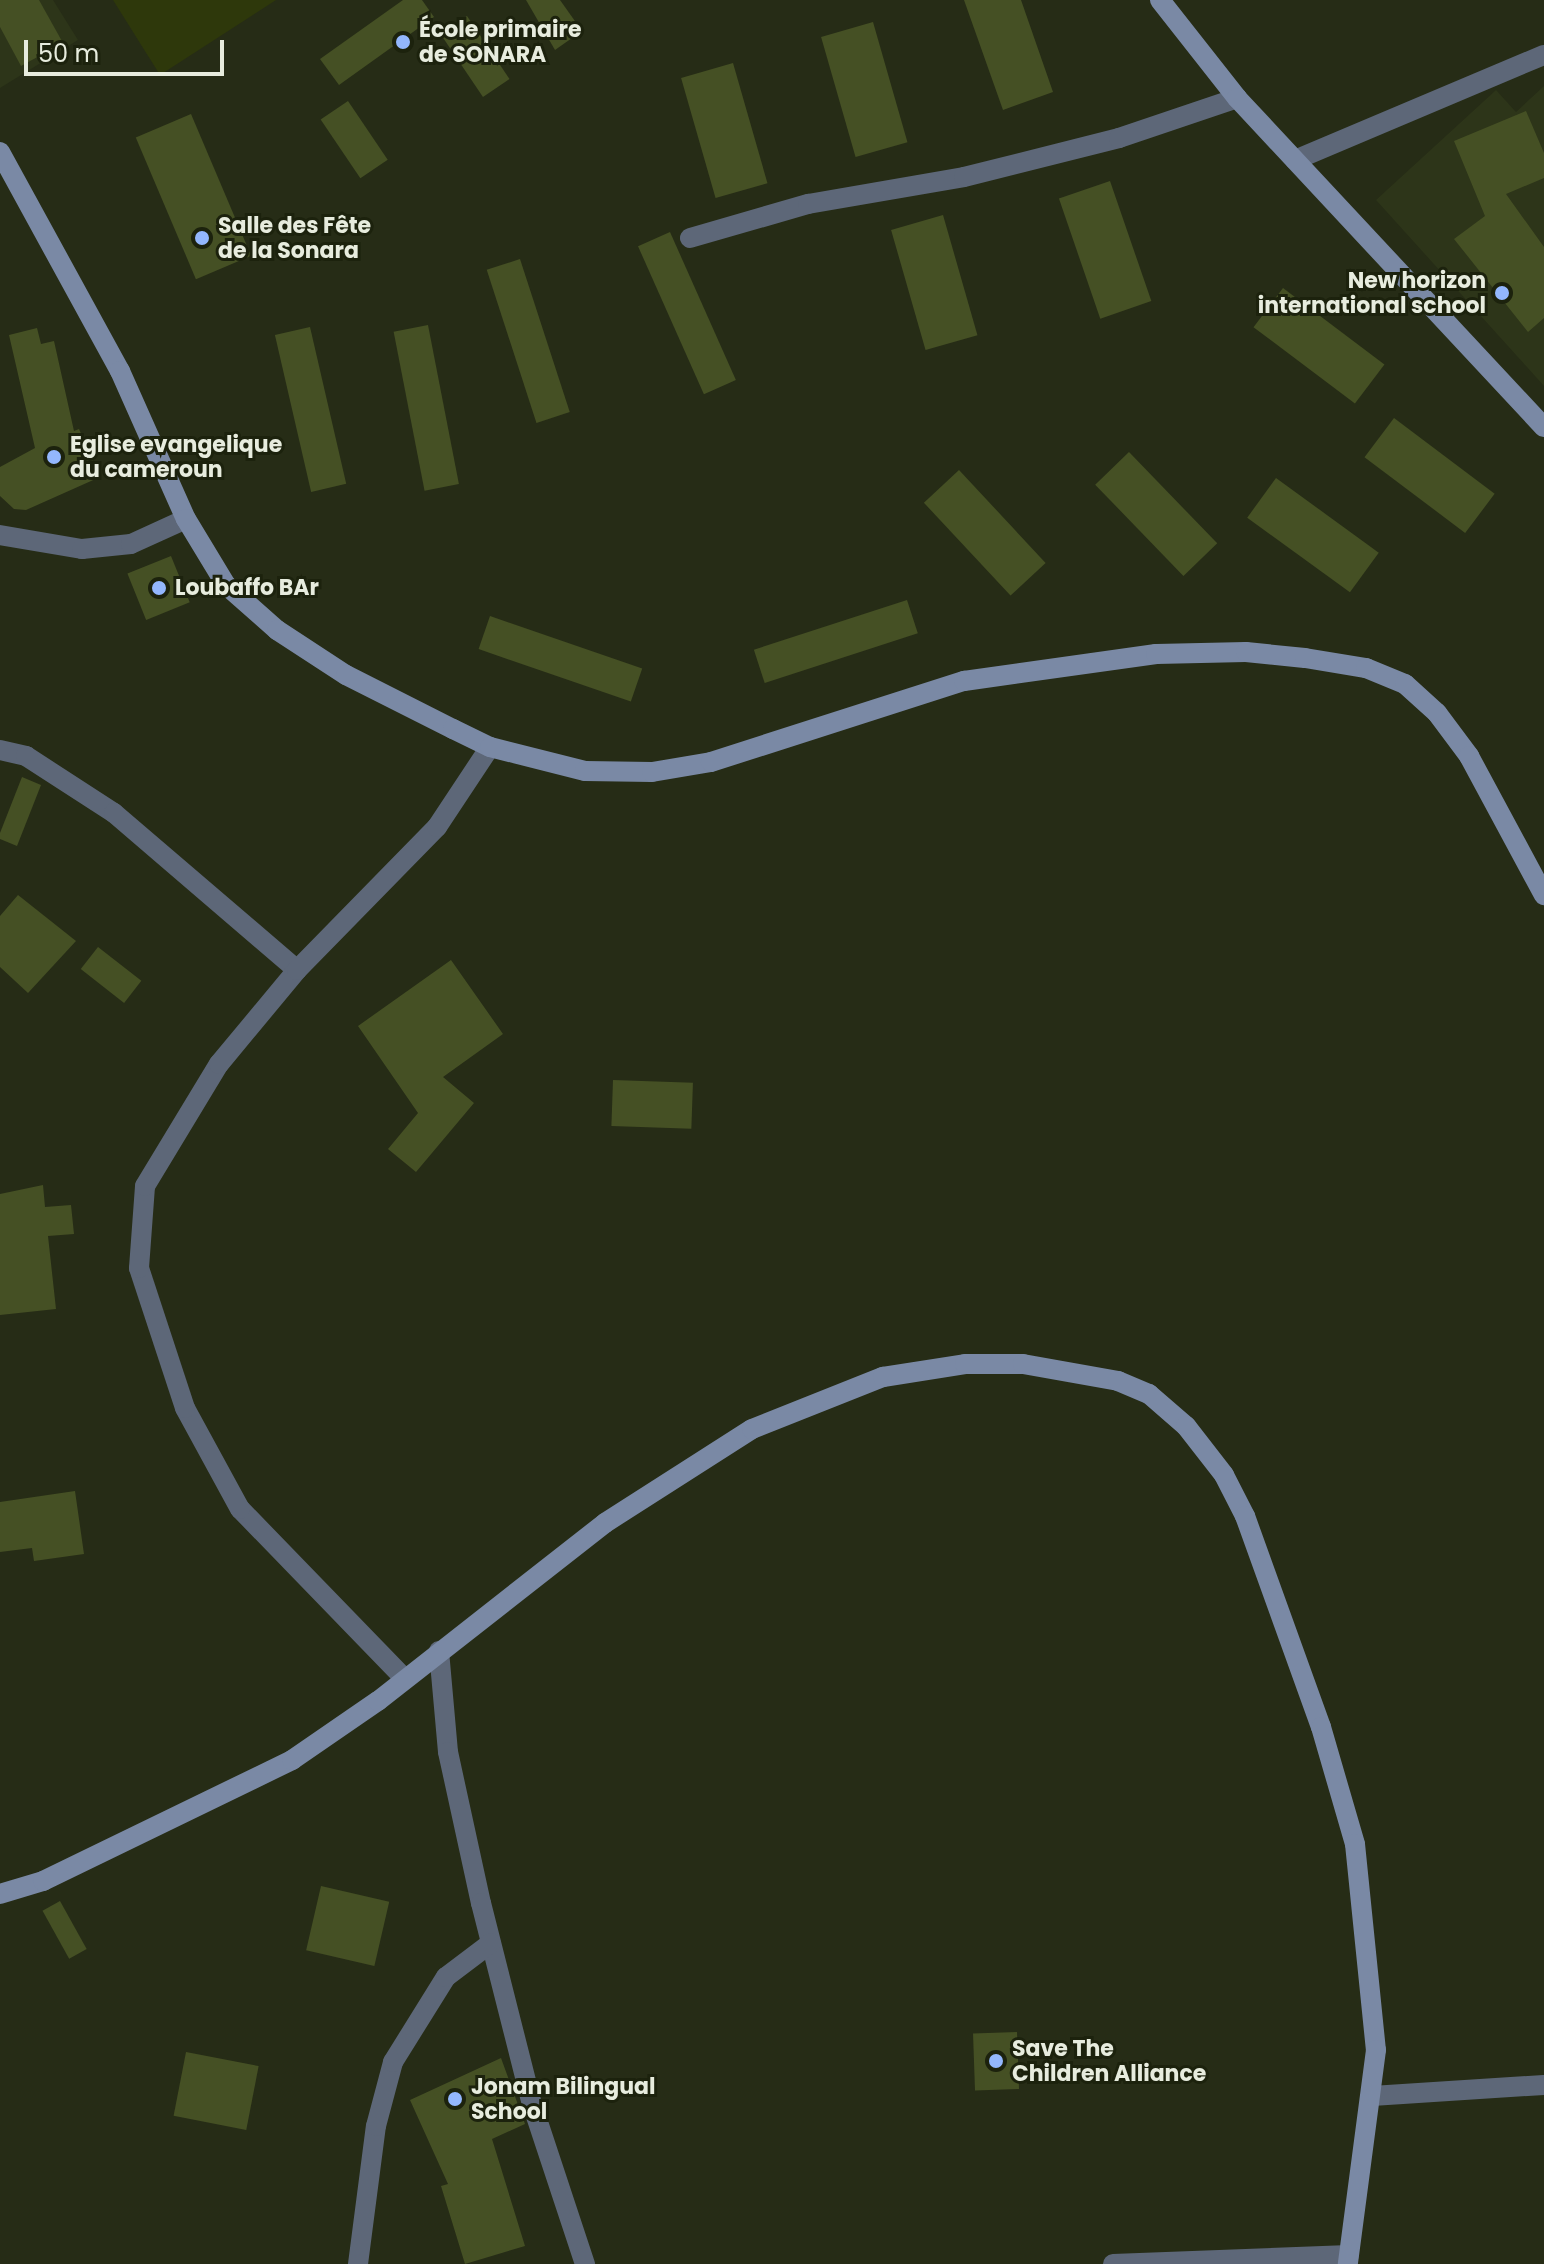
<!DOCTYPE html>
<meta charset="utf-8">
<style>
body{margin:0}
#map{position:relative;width:1544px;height:2264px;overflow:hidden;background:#262c16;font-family:Poppins,sans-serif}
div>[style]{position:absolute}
.built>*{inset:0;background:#2d3519}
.green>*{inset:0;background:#2e380b}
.building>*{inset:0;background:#455024;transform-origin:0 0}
.street>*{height:20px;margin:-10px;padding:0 10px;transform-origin:10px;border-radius:10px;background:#5d6778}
.secondary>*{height:20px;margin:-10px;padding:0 10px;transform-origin:10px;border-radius:10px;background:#7a89a5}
.dots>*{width:22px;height:22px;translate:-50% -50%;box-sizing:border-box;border:4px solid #1c220d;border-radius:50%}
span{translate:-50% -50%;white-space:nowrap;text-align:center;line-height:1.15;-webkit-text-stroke:6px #1c220d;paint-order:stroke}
.poi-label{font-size:22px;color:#e7ecde;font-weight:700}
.left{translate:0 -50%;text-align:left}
.right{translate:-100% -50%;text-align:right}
.scale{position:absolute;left:24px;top:40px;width:200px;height:36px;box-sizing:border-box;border:4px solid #e7ecde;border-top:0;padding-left:10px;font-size:24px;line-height:28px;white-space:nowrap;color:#e7ecde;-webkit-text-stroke:6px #1c220d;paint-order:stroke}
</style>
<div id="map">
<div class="built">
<i style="clip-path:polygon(0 0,53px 0,78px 40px,0 88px)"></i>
<i style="clip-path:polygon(1544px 86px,1544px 386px,1376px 200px,1496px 90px,1516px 112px)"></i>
</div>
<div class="green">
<i style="clip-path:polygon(113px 0,276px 0,160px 75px)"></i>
</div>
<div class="building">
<i style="clip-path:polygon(0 0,39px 0,63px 43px,21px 66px,0 27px)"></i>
<i style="clip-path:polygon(403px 0,422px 0,434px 17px,339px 85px,320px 59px)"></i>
<i style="clip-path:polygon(526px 0,560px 0,582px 31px,555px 50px)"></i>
<i style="clip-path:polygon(964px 0,1021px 0,1053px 92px,1003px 110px)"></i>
<i style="left:467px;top:16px;width:76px;height:32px;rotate:56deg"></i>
<i style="left:873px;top:22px;width:125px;height:54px;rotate:74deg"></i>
<i style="left:733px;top:63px;width:125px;height:54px;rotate:74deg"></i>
<i style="left:348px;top:101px;width:71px;height:33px;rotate:56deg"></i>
<i style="clip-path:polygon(1526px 111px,1544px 153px,1544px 178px,1506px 194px,1544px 247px,1544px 318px,1528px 332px,1454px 239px,1485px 216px,1454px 141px)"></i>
<i style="left:191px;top:114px;width:154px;height:60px;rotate:67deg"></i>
<i style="left:1110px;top:181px;width:127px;height:54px;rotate:71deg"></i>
<i style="left:943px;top:215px;width:125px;height:54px;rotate:74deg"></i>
<i style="left:670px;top:232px;width:162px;height:35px;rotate:66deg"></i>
<i style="left:520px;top:259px;width:161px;height:35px;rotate:72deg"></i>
<i style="left:1283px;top:288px;width:127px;height:49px;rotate:37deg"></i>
<i style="left:428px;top:325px;width:162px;height:35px;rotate:79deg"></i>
<i style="left:310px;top:327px;width:161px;height:36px;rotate:77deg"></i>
<i style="clip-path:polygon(37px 328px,41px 344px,54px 341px,74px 431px,79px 429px,100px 477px,26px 510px,14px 509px,0 496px,0 467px,35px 448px,9px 335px)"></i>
<i style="left:1394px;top:418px;width:126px;height:49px;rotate:37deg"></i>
<i style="left:1129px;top:452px;width:127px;height:47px;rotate:46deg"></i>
<i style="left:959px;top:470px;width:127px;height:48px;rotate:47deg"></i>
<i style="left:1276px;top:478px;width:127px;height:49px;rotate:36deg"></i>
<i style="left:171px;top:556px;width:50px;height:47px;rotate:68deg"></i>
<i style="left:907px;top:600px;width:35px;height:161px;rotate:72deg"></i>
<i style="left:490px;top:616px;width:161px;height:35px;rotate:19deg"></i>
<i style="clip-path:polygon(22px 777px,41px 785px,17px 846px,0 839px,0 833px)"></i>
<i style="clip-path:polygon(18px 895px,76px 941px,28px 993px,0 967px,0 916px)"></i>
<i style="left:98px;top:947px;width:55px;height:28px;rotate:38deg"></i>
<i style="clip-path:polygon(451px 960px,503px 1034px,443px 1077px,474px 1103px,416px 1172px,388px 1149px,418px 1113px,358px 1026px)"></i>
<i style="left:613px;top:1080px;width:80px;height:46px;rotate:2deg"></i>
<i style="clip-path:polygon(43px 1185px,45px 1207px,71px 1205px,74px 1234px,48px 1236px,56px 1309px,0 1315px,0 1194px)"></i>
<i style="clip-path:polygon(75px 1491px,84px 1554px,34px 1561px,32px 1548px,0 1552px,0 1502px)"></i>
<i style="left:321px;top:1886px;width:70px;height:66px;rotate:13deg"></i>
<i style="left:60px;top:1901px;width:55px;height:20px;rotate:61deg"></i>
<i style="left:1017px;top:2032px;width:57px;height:44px;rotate:88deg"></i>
<i style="left:186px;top:2052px;width:74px;height:65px;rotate:11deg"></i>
<i style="clip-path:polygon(501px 2058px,525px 2124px,492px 2139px,525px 2246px,465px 2264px,441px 2186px,448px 2184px,410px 2100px)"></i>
</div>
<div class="street">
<i style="left:1295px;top:160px;width:270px;rotate:-22.9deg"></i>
<i style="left:690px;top:238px;width:123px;rotate:-16.1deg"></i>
<i style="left:808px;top:204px;width:158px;rotate:-9.8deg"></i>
<i style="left:964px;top:177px;width:160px;rotate:-14.1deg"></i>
<i style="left:1119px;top:138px;width:125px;rotate:-18.7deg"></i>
<i style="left:0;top:535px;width:83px;rotate:9.7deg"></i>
<i style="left:82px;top:549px;width:49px;rotate:-5.8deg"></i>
<i style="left:131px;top:544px;width:60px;rotate:-24.4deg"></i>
<i style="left:0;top:750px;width:27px;rotate:13deg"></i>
<i style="left:26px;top:756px;width:105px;rotate:32.9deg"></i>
<i style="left:114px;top:813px;width:241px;rotate:40.6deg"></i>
<i style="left:439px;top:1651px;width:101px;rotate:84.9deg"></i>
<i style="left:448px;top:1752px;width:155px;rotate:77.7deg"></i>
<i style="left:481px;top:1903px;width:207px;rotate:75.8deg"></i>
<i style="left:532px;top:2104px;width:169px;rotate:71.7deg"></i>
<i style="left:404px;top:1678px;width:235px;rotate:-134.1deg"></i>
<i style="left:240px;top:1509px;width:115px;rotate:-118.6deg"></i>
<i style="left:185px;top:1408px;width:147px;rotate:-108.2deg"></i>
<i style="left:139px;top:1268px;width:82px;rotate:-85.8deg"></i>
<i style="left:145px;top:1186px;width:143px;rotate:-58.8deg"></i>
<i style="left:219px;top:1064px;width:122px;rotate:-50.3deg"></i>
<i style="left:297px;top:970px;width:200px;rotate:-45.6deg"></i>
<i style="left:437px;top:827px;width:96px;rotate:-56.5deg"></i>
<i style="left:1372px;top:2096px;width:172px;rotate:-3.7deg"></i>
<i style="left:358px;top:2264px;width:139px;rotate:-82.6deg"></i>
<i style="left:376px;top:2126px;width:66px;rotate:-75.1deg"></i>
<i style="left:393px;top:2062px;width:100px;rotate:-58.1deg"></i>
<i style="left:446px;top:1977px;width:56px;rotate:-37.1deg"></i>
<i style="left:1113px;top:2264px;width:236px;rotate:-2.2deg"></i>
</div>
<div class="secondary">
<i style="left:1160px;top:0;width:125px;rotate:51.8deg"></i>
<i style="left:1237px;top:98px;width:450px;rotate:47deg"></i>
<i style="left:0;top:152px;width:250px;rotate:61.3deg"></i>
<i style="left:120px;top:371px;width:162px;rotate:66deg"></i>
<i style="left:186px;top:519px;width:77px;rotate:58.8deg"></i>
<i style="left:226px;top:585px;width:68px;rotate:41.4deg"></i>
<i style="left:277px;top:630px;width:82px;rotate:33.1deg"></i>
<i style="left:346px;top:675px;width:120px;rotate:26.8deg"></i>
<i style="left:453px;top:729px;width:41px;rotate:25.9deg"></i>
<i style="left:490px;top:747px;width:98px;rotate:14.2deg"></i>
<i style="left:585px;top:771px;width:67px;rotate:0.9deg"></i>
<i style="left:652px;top:772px;width:60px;rotate:-9.6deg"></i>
<i style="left:711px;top:762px;width:266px;rotate:-17.8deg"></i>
<i style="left:964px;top:681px;width:194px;rotate:-8deg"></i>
<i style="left:1156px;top:654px;width:90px;rotate:-1.3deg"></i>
<i style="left:1246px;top:652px;width:59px;rotate:5.8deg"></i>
<i style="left:1305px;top:658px;width:62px;rotate:9.3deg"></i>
<i style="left:1366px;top:668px;width:42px;rotate:22.3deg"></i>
<i style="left:1405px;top:684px;width:43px;rotate:42.2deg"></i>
<i style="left:1437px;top:713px;width:54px;rotate:53.3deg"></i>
<i style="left:1469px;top:756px;width:158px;rotate:61.7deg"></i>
<i style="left:0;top:1894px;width:45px;rotate:-16.8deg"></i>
<i style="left:43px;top:1881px;width:277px;rotate:-25.9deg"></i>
<i style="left:292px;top:1760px;width:104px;rotate:-34.5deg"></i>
<i style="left:378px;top:1701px;width:288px;rotate:-38.1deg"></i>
<i style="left:605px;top:1523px;width:174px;rotate:-32.6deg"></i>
<i style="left:752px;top:1429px;width:141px;rotate:-21.7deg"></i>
<i style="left:883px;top:1377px;width:83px;rotate:-9deg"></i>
<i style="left:965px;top:1364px;width:58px"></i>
<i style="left:1023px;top:1364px;width:97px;rotate:10.1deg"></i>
<i style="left:1118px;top:1381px;width:34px;rotate:23deg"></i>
<i style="left:1149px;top:1394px;width:49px;rotate:40.9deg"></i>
<i style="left:1186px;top:1426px;width:62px;rotate:52.2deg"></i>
<i style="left:1224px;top:1475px;width:46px;rotate:62.9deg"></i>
<i style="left:1245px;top:1516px;width:224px;rotate:70.2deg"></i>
<i style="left:1321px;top:1727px;width:122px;rotate:73.8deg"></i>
<i style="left:1355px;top:1844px;width:207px;rotate:84.2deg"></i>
<i style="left:1376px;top:2050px;width:216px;rotate:97.5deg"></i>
</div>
<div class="dots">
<i style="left:403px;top:42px;background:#93b7fd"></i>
<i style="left:202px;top:238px;background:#93b7fd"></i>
<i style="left:1502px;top:293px;background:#93b7fd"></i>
<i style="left:54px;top:457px;background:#93b7fd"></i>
<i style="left:159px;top:588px;background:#93b7fd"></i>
<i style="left:996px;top:2061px;background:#93b7fd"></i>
<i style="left:455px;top:2099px;background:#93b7fd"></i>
</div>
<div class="poi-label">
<span class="left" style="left:419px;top:42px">École primaire<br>de SONARA</span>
<span class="left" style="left:218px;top:238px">Salle des Fête<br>de la Sonara</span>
<span class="right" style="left:1486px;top:293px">New horizon<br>international school</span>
<span class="left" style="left:70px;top:457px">Eglise evangelique<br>du cameroun</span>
<span class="left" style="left:175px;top:588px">Loubaffo BAr</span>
<span class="left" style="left:1012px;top:2061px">Save The<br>Children Alliance</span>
<span class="left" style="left:471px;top:2099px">Jonam Bilingual<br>School</span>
</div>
<div class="scale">50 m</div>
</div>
